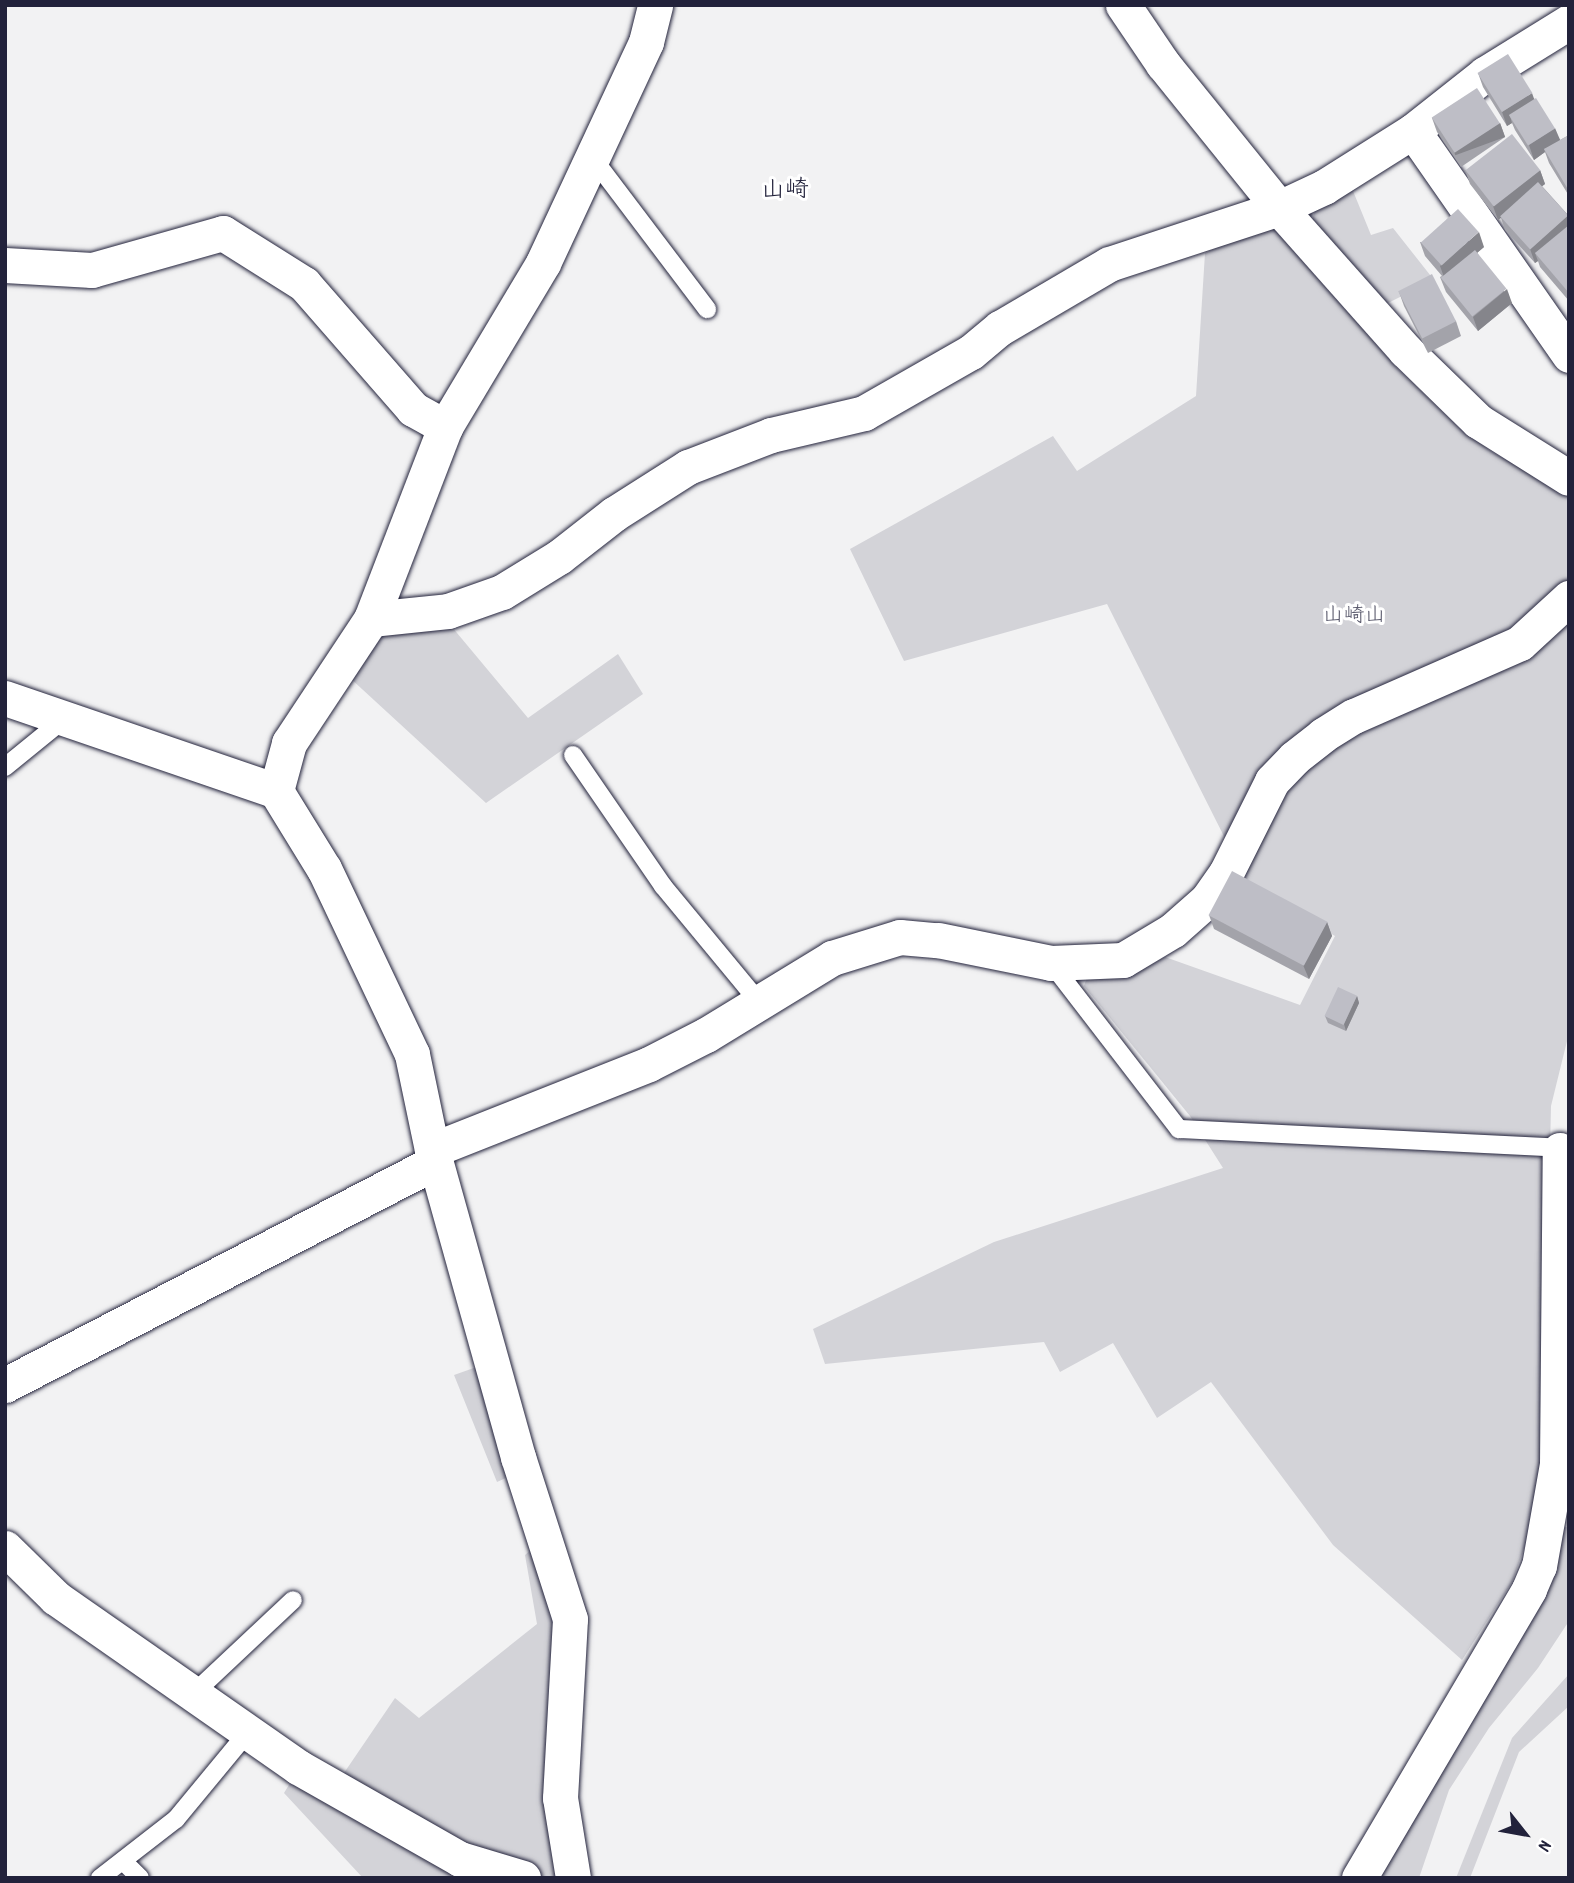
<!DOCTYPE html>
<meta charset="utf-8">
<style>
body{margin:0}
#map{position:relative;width:1574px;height:1883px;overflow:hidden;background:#f2f2f3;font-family:Dekko,"Klee One",sans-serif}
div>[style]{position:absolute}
.green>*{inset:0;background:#d3d3d8}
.roads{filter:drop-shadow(0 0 2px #22223b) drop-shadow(0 0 2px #22223b)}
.lane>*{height:18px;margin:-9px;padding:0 9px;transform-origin:9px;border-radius:9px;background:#fff}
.street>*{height:35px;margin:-17.5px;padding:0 17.5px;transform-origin:17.5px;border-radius:17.5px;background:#fff}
.wall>*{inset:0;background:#a3a3aa}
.shaded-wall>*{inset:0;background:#85858b;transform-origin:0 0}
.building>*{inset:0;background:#bebec6;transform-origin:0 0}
span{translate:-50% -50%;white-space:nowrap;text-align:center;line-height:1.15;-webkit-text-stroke:6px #fff;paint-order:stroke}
.park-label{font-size:21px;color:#57576a}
.quarter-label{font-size:24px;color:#22223b}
.frame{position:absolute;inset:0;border:7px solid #22223b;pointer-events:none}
.north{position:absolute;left:1490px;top:1799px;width:70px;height:70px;-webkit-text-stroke:5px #fff;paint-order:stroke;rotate:121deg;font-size:19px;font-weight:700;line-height:28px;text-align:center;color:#22223b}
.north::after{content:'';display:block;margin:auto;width:24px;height:32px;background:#22223b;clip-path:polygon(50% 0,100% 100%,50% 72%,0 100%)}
</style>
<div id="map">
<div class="green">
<i style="clip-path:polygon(1351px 186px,1371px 235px,1393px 228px,1434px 280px,1386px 304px,1312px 222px,1315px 209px)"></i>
<i style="clip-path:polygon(1262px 226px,1276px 228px,1397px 368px,1458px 427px,1492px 452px,1569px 494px,1569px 1033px,1551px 1106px,1543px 1463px,1530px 1532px,1512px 1582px,1462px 1660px,1333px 1545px,1211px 1382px,1157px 1418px,1113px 1343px,1060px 1372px,1044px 1342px,825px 1364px,813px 1329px,994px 1242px,1223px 1168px,1190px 1116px,1084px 986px,1088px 974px,1136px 972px,1165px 957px,1300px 1005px,1335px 936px,1248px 884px,1107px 604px,904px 661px,850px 549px,1053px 436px,1077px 471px,1196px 396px,1205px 253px)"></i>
<i style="clip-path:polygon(452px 627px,528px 718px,618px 654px,643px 694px,486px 803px,350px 678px,380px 635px)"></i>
<i style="clip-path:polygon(485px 1364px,559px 1627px,562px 1878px,363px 1878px,284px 1793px,295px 1775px,329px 1795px,395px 1698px,419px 1718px,537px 1624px,525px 1555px,532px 1549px,508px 1477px,497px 1482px,454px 1375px)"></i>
<i style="clip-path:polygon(1563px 1526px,1569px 1528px,1569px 1621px,1538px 1668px,1489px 1728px,1449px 1790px,1419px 1878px,1374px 1878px)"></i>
<i style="clip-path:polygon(1569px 1674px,1569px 1706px,1519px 1752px,1470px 1878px,1456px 1878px,1512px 1738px)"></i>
</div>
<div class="roads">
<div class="lane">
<i style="left:592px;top:157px;width:191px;rotate:52.9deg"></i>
<i style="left:573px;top:755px;width:159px;rotate:55.5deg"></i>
<i style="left:663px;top:886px;width:151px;rotate:50.4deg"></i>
<i style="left:5px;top:767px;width:76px;rotate:-39.1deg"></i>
<i style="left:1051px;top:963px;width:210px;rotate:52.4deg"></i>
<i style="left:1179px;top:1129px;width:388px;rotate:2.8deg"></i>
<i style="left:193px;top:1694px;width:137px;rotate:-43.2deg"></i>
<i style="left:123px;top:1861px;width:24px;rotate:45deg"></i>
<i style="left:100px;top:1878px;width:96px;rotate:-37.8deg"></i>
<i style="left:176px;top:1819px;width:113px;rotate:-50.4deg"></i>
</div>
<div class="street">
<i style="left:1123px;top:5px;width:71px;rotate:55.9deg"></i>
<i style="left:1163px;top:64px;width:185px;rotate:51.1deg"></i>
<i style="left:1279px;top:208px;width:190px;rotate:48.4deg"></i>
<i style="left:1405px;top:350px;width:102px;rotate:44.2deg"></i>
<i style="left:1478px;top:421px;width:107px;rotate:32.1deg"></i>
<i style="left:1413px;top:131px;width:273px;rotate:55.1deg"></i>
<i style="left:5px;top:265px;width:87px;rotate:3.3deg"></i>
<i style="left:92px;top:270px;width:136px;rotate:-15.8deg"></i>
<i style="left:223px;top:233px;width:96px;rotate:32.2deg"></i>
<i style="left:304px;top:284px;width:166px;rotate:48.9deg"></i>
<i style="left:413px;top:409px;width:37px;rotate:29deg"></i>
<i style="left:371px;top:619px;width:77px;rotate:-5.9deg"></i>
<i style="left:448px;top:611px;width:57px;rotate:-19.4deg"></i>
<i style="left:502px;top:592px;width:67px;rotate:-31.6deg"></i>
<i style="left:559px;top:557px;width:70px;rotate:-38deg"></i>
<i style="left:614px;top:514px;width:88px;rotate:-32.4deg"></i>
<i style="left:688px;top:467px;width:89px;rotate:-21.1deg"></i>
<i style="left:771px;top:435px;width:96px;rotate:-13.3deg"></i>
<i style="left:864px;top:413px;width:123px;rotate:-29.7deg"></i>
<i style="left:971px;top:352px;width:38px;rotate:-40deg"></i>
<i style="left:1000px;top:328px;width:126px;rotate:-30.4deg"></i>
<i style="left:1109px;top:264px;width:179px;rotate:-18.2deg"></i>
<i style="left:1279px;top:208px;width:50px;rotate:-25deg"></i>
<i style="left:1324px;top:187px;width:105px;rotate:-32.2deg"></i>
<i style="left:1413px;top:131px;width:92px;rotate:-38.4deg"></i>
<i style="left:1485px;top:74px;width:99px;rotate:-31.8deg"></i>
<i style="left:5px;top:698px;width:287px;rotate:18.9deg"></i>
<i style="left:432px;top:1150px;width:233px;rotate:-21.6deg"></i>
<i style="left:649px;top:1064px;width:64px;rotate:-27deg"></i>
<i style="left:706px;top:1035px;width:148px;rotate:-31.4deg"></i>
<i style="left:832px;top:958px;width:71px;rotate:-17.2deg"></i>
<i style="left:900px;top:937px;width:38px;rotate:5deg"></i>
<i style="left:938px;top:940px;width:115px;rotate:11.5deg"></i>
<i style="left:1051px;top:963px;width:72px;rotate:-2.4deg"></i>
<i style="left:1123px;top:960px;width:58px;rotate:-31deg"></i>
<i style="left:1173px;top:930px;width:45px;rotate:-41.4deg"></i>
<i style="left:1207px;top:900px;width:33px;rotate:-55deg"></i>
<i style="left:1226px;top:873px;width:103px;rotate:-63.4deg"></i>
<i style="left:1272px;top:781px;width:32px;rotate:-46deg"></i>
<i style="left:1294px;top:758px;width:37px;rotate:-38deg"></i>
<i style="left:1323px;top:735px;width:36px;rotate:-32deg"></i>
<i style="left:1354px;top:716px;width:181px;rotate:-23.7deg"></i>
<i style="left:1520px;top:643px;width:67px;rotate:-42.6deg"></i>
<i style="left:5px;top:1385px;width:484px;rotate:-27.4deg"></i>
<i style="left:5px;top:1548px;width:71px;rotate:44.4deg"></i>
<i style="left:56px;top:1598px;width:295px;rotate:34.9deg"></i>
<i style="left:298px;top:1767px;width:186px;rotate:29.6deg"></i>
<i style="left:460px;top:1859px;width:66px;rotate:16.8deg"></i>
<i style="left:573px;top:1878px;width:81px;rotate:-99.2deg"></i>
<i style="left:560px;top:1798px;width:179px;rotate:-86.8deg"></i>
<i style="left:570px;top:1619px;width:170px;rotate:-107.8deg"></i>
<i style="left:518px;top:1457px;width:319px;rotate:-105.6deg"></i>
<i style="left:432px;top:1150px;width:98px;rotate:-101.8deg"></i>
<i style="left:412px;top:1054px;width:205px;rotate:-115.4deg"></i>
<i style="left:324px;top:869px;width:92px;rotate:-121.6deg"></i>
<i style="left:276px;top:791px;width:50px;rotate:-74.8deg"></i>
<i style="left:289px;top:743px;width:149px;rotate:-56.5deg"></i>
<i style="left:371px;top:619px;width:206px;rotate:-68.9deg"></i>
<i style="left:445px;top:427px;width:191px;rotate:-59.1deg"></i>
<i style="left:543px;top:263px;width:244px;rotate:-65deg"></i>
<i style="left:646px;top:42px;width:38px;rotate:-76deg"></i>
<i style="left:1359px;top:1878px;width:335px;rotate:-59.5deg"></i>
<i style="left:1529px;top:1589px;width:25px;rotate:-67deg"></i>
<i style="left:1539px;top:1566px;width:104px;rotate:-80deg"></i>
<i style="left:1557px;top:1464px;width:314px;rotate:-89.5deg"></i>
</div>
</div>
<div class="wall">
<i style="clip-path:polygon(1478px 73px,1535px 99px,1560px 140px,1569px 135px,1569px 196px,1549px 163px,1545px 152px,1534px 160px,1515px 130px,1512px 123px,1507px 126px,1483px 87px)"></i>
<i style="clip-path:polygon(1432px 118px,1500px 123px,1505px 137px,1461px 167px,1437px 132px)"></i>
<i style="clip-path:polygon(1465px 170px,1540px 170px,1545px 184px,1542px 186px,1569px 216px,1569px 301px,1540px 267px,1538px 261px,1535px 263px,1505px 230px,1501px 218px,1498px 220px,1470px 184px)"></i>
<i style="clip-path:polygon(1420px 242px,1484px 247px,1477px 253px,1512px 303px,1478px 331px,1446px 292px,1440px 277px,1442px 276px,1425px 256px)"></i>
<i style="clip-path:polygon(1399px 292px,1456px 321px,1461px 336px,1428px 353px,1404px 306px)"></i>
<i style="clip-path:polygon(1209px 915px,1327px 922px,1332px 936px,1309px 979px,1214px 929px)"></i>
<i style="clip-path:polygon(1357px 996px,1359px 1003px,1346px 1031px,1328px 1023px,1325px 1016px)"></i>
</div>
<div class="shaded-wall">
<i style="clip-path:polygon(1532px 93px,1537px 107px,1510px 116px,1512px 123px,1507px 126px,1502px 112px)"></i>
<i style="left:1500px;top:123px;width:15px;height:53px;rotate:70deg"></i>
<i style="clip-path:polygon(1555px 128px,1561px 142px,1544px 149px,1545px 152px,1534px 160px,1529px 145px)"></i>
<i style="clip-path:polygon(1540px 170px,1545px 184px,1498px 220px,1493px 206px)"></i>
<i style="clip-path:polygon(1568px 215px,1569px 233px,1535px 253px,1538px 261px,1535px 263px,1530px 249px)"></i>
<i style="clip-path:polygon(1479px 232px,1484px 247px,1445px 280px,1440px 266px)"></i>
<i style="clip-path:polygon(1507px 289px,1512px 303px,1478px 331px,1473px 317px)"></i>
<i style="clip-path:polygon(1327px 922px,1332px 936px,1309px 979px,1303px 965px)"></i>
<i style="clip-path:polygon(1357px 996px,1359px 1003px,1346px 1031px,1344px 1024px)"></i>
</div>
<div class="building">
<i style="left:1508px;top:54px;width:46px;height:36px;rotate:58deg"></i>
<i style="left:1477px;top:88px;width:42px;height:54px;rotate:57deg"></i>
<i style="left:1536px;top:98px;width:36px;height:32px;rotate:58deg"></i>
<i style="left:1512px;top:134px;width:46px;height:59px;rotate:52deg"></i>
<i style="clip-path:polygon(1569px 135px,1569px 191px,1544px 149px)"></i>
<i style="left:1538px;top:182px;width:45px;height:51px;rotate:48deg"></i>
<i style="left:1458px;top:209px;width:31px;height:50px;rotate:48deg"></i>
<i style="clip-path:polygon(1569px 225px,1569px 293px,1535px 253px)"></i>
<i style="left:1475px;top:250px;width:50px;height:44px;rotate:51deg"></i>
<i style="left:1432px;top:274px;width:53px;height:38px;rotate:63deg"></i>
<i style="left:1232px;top:871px;width:108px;height:50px;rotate:28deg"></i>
<i style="left:1338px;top:987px;width:21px;height:32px;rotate:25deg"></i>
</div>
<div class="park-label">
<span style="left:1354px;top:617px">山崎山</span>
</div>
<div class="quarter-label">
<span style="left:785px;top:192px">山崎</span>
</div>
<div class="frame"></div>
<div class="north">N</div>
</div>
